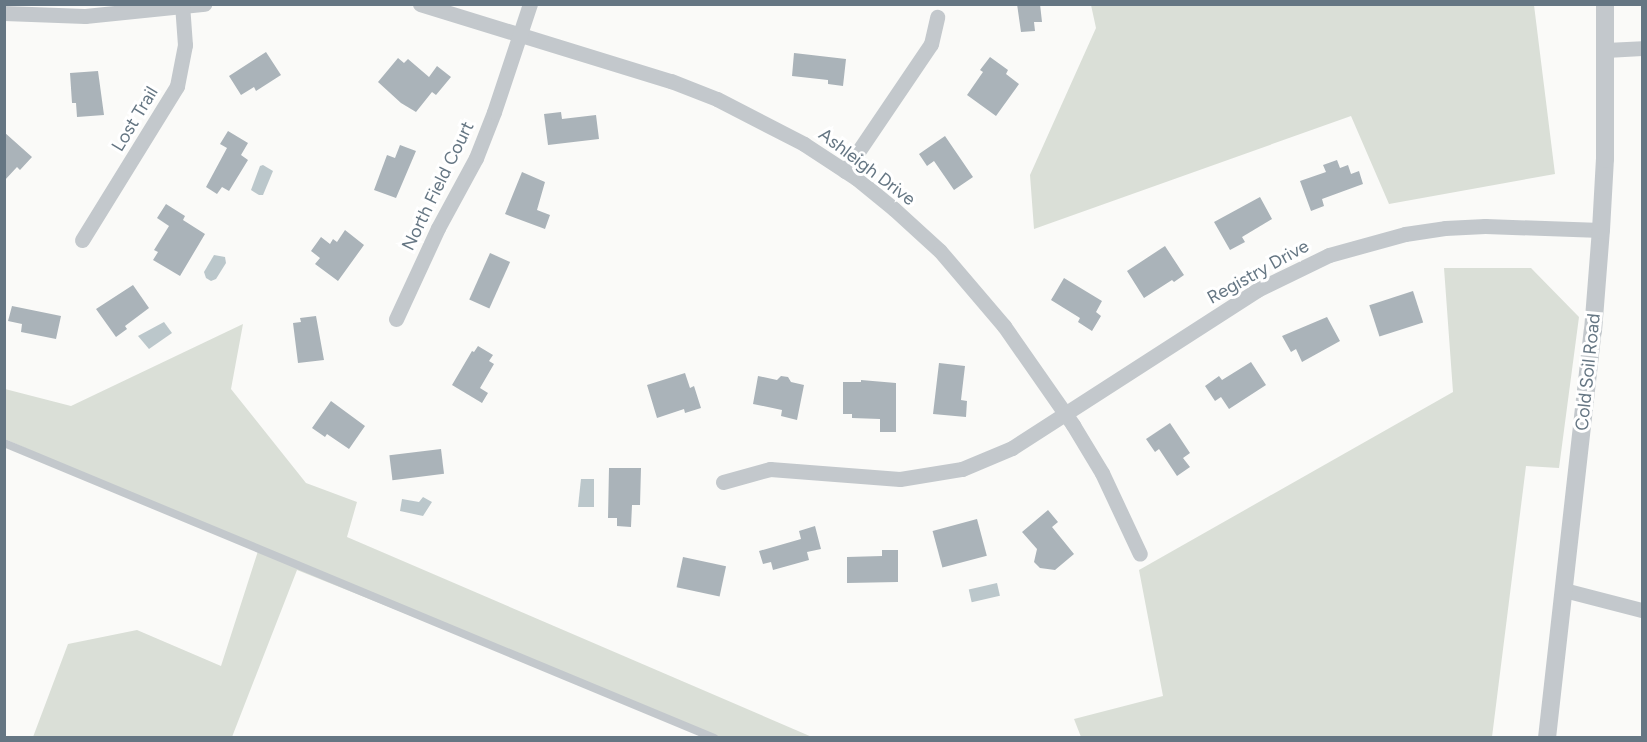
<!DOCTYPE html>
<style>
body{margin:0}
#map{position:relative;width:1647px;height:742px;overflow:hidden;background:#fafaf8;font-family:Figtree,sans-serif}
div>[style]{position:absolute}
.green>*{inset:0;background:#dadfd7}
.water>*{inset:0;background:#bbc7cb;transform-origin:0 0}
.building>*{inset:0;background:#aab3b9;transform-origin:0 0}
.service>*{height:8px;margin:-4px;padding:0 4px;transform-origin:4px;border-radius:4px;background:#c3c8cc}
.minor>*{height:15px;margin:-7.5px;padding:0 7.5px;transform-origin:7.5px;border-radius:7.5px;background:#c3c8cc}
.tertiary>*{height:18px;margin:-9px;padding:0 9px;transform-origin:9px;border-radius:9px;background:#c3c8cc}
span{translate:-50% -50%;white-space:nowrap;text-align:center;line-height:1.15;-webkit-text-stroke:6px #fff;paint-order:stroke}
.street-label{font-size:18px;color:#657683}
.frame{position:absolute;inset:0;border:6px solid #657683;pointer-events:none}
</style>
<div id="map">
<div class="green">
<i style="clip-path:polygon(1091px 5px,1534px 5px,1555px 174px,1389px 204px,1351px 116px,1034px 229px,1030px 175px,1096px 28px)"></i>
<i style="clip-path:polygon(1444px 268px,1531px 268px,1579px 317px,1559px 468px,1526px 466px,1492px 737px,1081px 737px,1074px 719px,1163px 696px,1139px 570px,1453px 392px)"></i>
<i style="clip-path:polygon(243px 324px,231px 389px,306px 483px,357px 502px,347px 537px,812px 737px,713px 737px,297px 570px,232px 737px,33px 737px,68px 644px,137px 630px,221px 666px,258px 551px,5px 439px,5px 389px,71px 406px)"></i>
</div>
<div class="water">
<i style="clip-path:polygon(263px 165px,273px 171px,263px 195px,259px 195px,251px 190px,260px 166px)"></i>
<i style="clip-path:polygon(214px 255px,225px 257px,226px 263px,216px 279px,211px 281px,206px 278px,204px 272px)"></i>
<i style="clip-path:polygon(164px 322px,172px 333px,149px 349px,138px 336px)"></i>
<i style="clip-path:polygon(581px 479px,594px 479px,594px 507px,578px 507px)"></i>
<i style="clip-path:polygon(423px 497px,432px 502px,423px 516px,400px 511px,402px 499px,419px 502px)"></i>
<i style="left:997px;top:583px;width:13px;height:29px;rotate:77deg"></i>
</div>
<div class="building">
<i style="clip-path:polygon(1017px 4px,1040px 4px,1042px 22px,1034px 22px,1035px 31px,1021px 32px)"></i>
<i style="clip-path:polygon(266px 52px,281px 75px,256px 91px,254px 87px,241px 95px,229px 76px)"></i>
<i style="clip-path:polygon(794px 53px,846px 59px,843px 86px,828px 84px,828px 80px,792px 76px)"></i>
<i style="clip-path:polygon(990px 57px,1008px 70px,1006px 74px,1019px 84px,996px 116px,967px 95px,983px 72px,980px 70px)"></i>
<i style="clip-path:polygon(398px 58px,404px 63px,408px 59px,429px 77px,437px 66px,451px 77px,436px 95px,432px 92px,416px 112px,401px 103px,378px 82px)"></i>
<i style="clip-path:polygon(98px 71px,104px 115px,77px 117px,76px 103px,72px 103px,70px 73px)"></i>
<i style="clip-path:polygon(561px 112px,562px 119px,596px 115px,599px 139px,548px 145px,544px 114px)"></i>
<i style="clip-path:polygon(228px 131px,248px 143px,241px 155px,248px 160px,229px 191px,222px 187px,217px 194px,206px 187px,227px 148px,220px 144px)"></i>
<i style="clip-path:polygon(4px 132px,32px 157px,20px 170px,17px 167px,4px 181px)"></i>
<i style="clip-path:polygon(945px 136px,973px 177px,954px 190px,934px 161px,927px 166px,919px 154px)"></i>
<i style="clip-path:polygon(400px 145px,416px 151px,396px 198px,374px 190px,387px 155px,395px 158px)"></i>
<i style="clip-path:polygon(1337px 160px,1340px 168px,1348px 165px,1351px 174px,1359px 171px,1363px 184px,1322px 199px,1324px 206px,1311px 211px,1300px 181px,1326px 172px,1323px 165px)"></i>
<i style="clip-path:polygon(522px 172px,545px 182px,537px 210px,550px 215px,545px 229px,505px 214px)"></i>
<i style="clip-path:polygon(1260px 197px,1272px 219px,1242px 237px,1245px 242px,1230px 250px,1214px 222px)"></i>
<i style="clip-path:polygon(166px 204px,185px 216px,183px 220px,205px 234px,180px 276px,153px 260px,158px 252px,154px 250px,169px 226px,157px 218px)"></i>
<i style="clip-path:polygon(345px 230px,364px 245px,338px 281px,315px 264px,320px 258px,311px 251px,321px 237px,330px 244px,333px 239px,337px 242px)"></i>
<i style="clip-path:polygon(1165px 246px,1184px 275px,1174px 282px,1172px 280px,1144px 298px,1127px 271px)"></i>
<i style="left:490px;top:253px;width:22px;height:51px;rotate:24deg"></i>
<i style="clip-path:polygon(1064px 278px,1102px 301px,1096px 312px,1101px 316px,1092px 331px,1078px 322px,1080px 318px,1051px 300px)"></i>
<i style="clip-path:polygon(133px 285px,149px 308px,125px 326px,127px 329px,116px 337px,96px 309px)"></i>
<i style="left:1413px;top:291px;width:33px;height:46px;rotate:72deg"></i>
<i style="clip-path:polygon(12px 306px,61px 316px,56px 339px,21px 332px,22px 324px,8px 321px)"></i>
<i style="clip-path:polygon(316px 316px,324px 360px,298px 363px,293px 323px,301px 322px,300px 318px)"></i>
<i style="clip-path:polygon(1327px 317px,1340px 341px,1302px 362px,1296px 349px,1291px 352px,1282px 336px)"></i>
<i style="clip-path:polygon(478px 346px,493px 355px,489px 361px,494px 364px,480px 388px,488px 393px,482px 403px,452px 385px,472px 351px,474px 352px)"></i>
<i style="clip-path:polygon(1251px 362px,1266px 385px,1229px 409px,1221px 397px,1215px 401px,1205px 386px,1219px 376px,1222px 380px)"></i>
<i style="clip-path:polygon(939px 363px,965px 366px,961px 400px,967px 401px,966px 417px,933px 414px)"></i>
<i style="clip-path:polygon(685px 373px,690px 388px,694px 386px,701px 408px,685px 413px,684px 409px,657px 418px,647px 385px)"></i>
<i style="clip-path:polygon(758px 376px,777px 380px,781px 376px,788px 377px,791px 382px,804px 385px,797px 420px,781px 416px,782px 410px,753px 404px)"></i>
<i style="clip-path:polygon(861px 380px,896px 383px,896px 432px,880px 432px,880px 419px,852px 418px,852px 414px,843px 414px,843px 382px,861px 382px)"></i>
<i style="clip-path:polygon(331px 401px,365px 426px,349px 449px,327px 434px,325px 437px,312px 428px)"></i>
<i style="clip-path:polygon(1170px 423px,1190px 453px,1183px 458px,1190px 467px,1177px 476px,1159px 449px,1155px 452px,1146px 439px)"></i>
<i style="left:441px;top:449px;width:25px;height:52px;rotate:83deg"></i>
<i style="clip-path:polygon(609px 468px,641px 468px,640px 505px,632px 505px,631px 527px,617px 526px,617px 518px,608px 518px)"></i>
<i style="clip-path:polygon(1048px 510px,1058px 522px,1052px 527px,1074px 554px,1055px 570px,1040px 568px,1034px 562px,1037px 549px,1022px 532px)"></i>
<i style="left:977px;top:519px;width:38px;height:46px;rotate:75deg"></i>
<i style="clip-path:polygon(815px 526px,821px 549px,807px 552px,809px 560px,773px 570px,771px 562px,763px 564px,759px 551px,801px 539px,799px 531px)"></i>
<i style="clip-path:polygon(882px 550px,898px 550px,898px 582px,847px 583px,847px 557px,882px 556px)"></i>
<i style="left:683px;top:557px;width:44px;height:31px;rotate:12deg"></i>
</div>
<div class="service">
<i style="left:4px;top:443px;width:769px;rotate:22.56deg"></i>
</div>
<div class="minor">
<i style="left:420px;top:4px;width:263px;rotate:17.1deg"></i>
<i style="left:671px;top:81px;width:49px;rotate:21.4deg"></i>
<i style="left:717px;top:99px;width:98px;rotate:27.3deg"></i>
<i style="left:804px;top:144px;width:62px;rotate:33.2deg"></i>
<i style="left:856px;top:178px;width:49px;rotate:39.2deg"></i>
<i style="left:894px;top:209px;width:62px;rotate:42.4deg"></i>
<i style="left:940px;top:251px;width:99px;rotate:49.5deg"></i>
<i style="left:1004px;top:326px;width:121px;rotate:55.1deg"></i>
<i style="left:1073px;top:425px;width:56px;rotate:58.9deg"></i>
<i style="left:1102px;top:473px;width:89px;rotate:64.9deg"></i>
<i style="left:4px;top:13px;width:81px;rotate:2.1deg"></i>
<i style="left:85px;top:16px;width:120px;rotate:-5.8deg"></i>
<i style="left:1606px;top:50px;width:36px;rotate:-3deg"></i>
<i style="left:845px;top:171px;width:153px;rotate:-55.9deg"></i>
<i style="left:931px;top:44px;width:28px;rotate:-77deg"></i>
<i style="left:82px;top:240px;width:181px;rotate:-58.3deg"></i>
<i style="left:177px;top:86px;width:42px;rotate:-79deg"></i>
<i style="left:185px;top:45px;width:41px;rotate:-94.2deg"></i>
<i style="left:396px;top:319px;width:100px;rotate:-65.2deg"></i>
<i style="left:438px;top:228px;width:80px;rotate:-61.5deg"></i>
<i style="left:476px;top:158px;width:49px;rotate:-68.6deg"></i>
<i style="left:494px;top:112px;width:114px;rotate:-71.6deg"></i>
<i style="left:723px;top:482px;width:49px;rotate:-15.5deg"></i>
<i style="left:770px;top:469px;width:130px;rotate:4.4deg"></i>
<i style="left:900px;top:479px;width:63px;rotate:-9.2deg"></i>
<i style="left:962px;top:469px;width:54px;rotate:-22.8deg"></i>
<i style="left:1012px;top:448px;width:292px;rotate:-32.8deg"></i>
<i style="left:1257px;top:290px;width:80px;rotate:-25.9deg"></i>
<i style="left:1329px;top:255px;width:79px;rotate:-15.4deg"></i>
<i style="left:1405px;top:234px;width:40px;rotate:-8.5deg"></i>
<i style="left:1445px;top:228px;width:40px;rotate:-2.9deg"></i>
<i style="left:1485px;top:226px;width:116px;rotate:2deg"></i>
<i style="left:1564px;top:590px;width:81px;rotate:14.4deg"></i>
</div>
<div class="tertiary">
<i style="left:1547px;top:738px;width:410px;rotate:-83.6deg"></i>
<i style="left:1593px;top:331px;width:101px;rotate:-85.5deg"></i>
<i style="left:1601px;top:230px;width:71px;rotate:-86.8deg"></i>
<i style="left:1605px;top:159px;width:155px;rotate:-90deg"></i>
</div>
<div class="street-label">
<span style="left:135px;top:119px;rotate:-59deg">Lost Trail</span>
<span style="left:867px;top:167px;rotate:37deg">Ashleigh Drive</span>
<span style="left:438px;top:186px;rotate:-64deg">North Field Court</span>
<span style="left:1258px;top:272px;rotate:-29deg">Registry Drive</span>
<span style="left:1588px;top:372px;rotate:-84deg">Cold Soil Road</span>
</div>
<div class="frame"></div>
</div>
